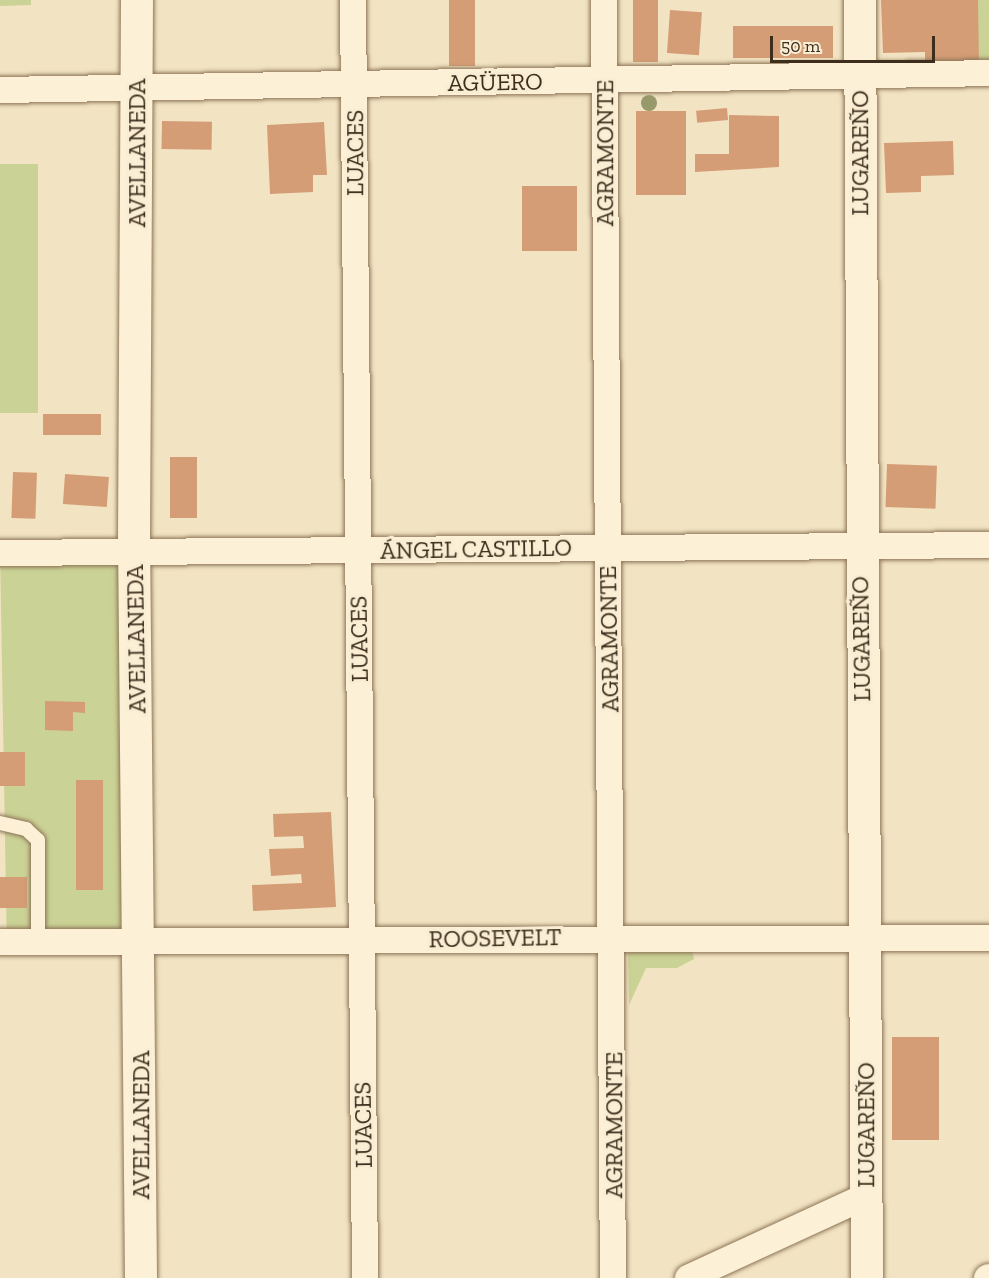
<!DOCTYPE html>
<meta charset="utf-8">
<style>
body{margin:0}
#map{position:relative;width:989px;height:1278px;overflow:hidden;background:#f2e4c3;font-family:"Zilla Slab",serif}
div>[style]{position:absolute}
.green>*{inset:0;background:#cad295;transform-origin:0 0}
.building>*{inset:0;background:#d49d75;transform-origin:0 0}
.roads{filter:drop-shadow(0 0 2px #8e7557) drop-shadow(0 0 2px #8e7557)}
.service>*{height:14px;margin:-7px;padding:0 7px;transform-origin:7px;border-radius:7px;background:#fcf1d7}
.minor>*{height:26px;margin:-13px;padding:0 13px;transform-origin:13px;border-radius:13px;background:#fcf1d7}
.tertiary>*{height:32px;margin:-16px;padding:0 16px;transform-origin:16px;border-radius:16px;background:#fcf1d7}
.trees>*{width:16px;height:16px;margin:-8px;border-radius:50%;background:#97996a}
span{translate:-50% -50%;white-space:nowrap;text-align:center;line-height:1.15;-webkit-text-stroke:6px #f9eed3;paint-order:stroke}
.street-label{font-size:24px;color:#3d2d1d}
.scale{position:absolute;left:770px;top:36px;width:165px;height:27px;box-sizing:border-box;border:3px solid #3d2d1d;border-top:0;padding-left:8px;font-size:18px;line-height:21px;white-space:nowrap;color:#3d2d1d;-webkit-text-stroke:4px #f9eed3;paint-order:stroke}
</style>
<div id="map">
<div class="green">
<i style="clip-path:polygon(0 0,31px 0,31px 5px,0 6px)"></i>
<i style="left:978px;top:0;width:11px;height:65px"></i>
<i style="left:0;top:164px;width:38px;height:249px"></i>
<i style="left:134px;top:549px;width:393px;height:134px;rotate:89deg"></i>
<i style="clip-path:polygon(692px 949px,694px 959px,677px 968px,646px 968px,629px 1005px,628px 951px)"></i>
</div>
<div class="building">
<i style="left:449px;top:0;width:26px;height:66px"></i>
<i style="left:633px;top:0;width:25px;height:62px"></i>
<i style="clip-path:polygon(881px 0,978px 0,979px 65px,925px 65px,925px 52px,883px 53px)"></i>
<i style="left:670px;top:10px;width:32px;height:43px;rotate:4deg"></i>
<i style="left:833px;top:26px;width:32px;height:100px;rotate:90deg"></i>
<i style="left:727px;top:108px;width:12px;height:31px;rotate:85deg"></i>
<i style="left:636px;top:111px;width:50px;height:84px"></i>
<i style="clip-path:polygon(729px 115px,779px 116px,779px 167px,695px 172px,695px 154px,729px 154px)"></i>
<i style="left:162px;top:121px;width:50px;height:28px;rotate:1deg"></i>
<i style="clip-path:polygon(324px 122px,327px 175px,313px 175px,313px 192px,270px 194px,267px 125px)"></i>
<i style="clip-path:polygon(953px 141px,954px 175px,921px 176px,921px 192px,886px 193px,884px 143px)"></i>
<i style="left:577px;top:186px;width:65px;height:55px;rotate:90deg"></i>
<i style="left:43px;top:414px;width:58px;height:21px"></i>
<i style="left:170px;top:457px;width:27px;height:61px"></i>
<i style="left:887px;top:464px;width:50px;height:43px;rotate:2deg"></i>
<i style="left:13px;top:472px;width:24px;height:46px;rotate:2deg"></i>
<i style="left:65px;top:474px;width:44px;height:30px;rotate:4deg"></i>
<i style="clip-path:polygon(45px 701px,85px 702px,85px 713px,73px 712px,73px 731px,45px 730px)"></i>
<i style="left:0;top:752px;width:25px;height:34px"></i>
<i style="left:76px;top:780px;width:27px;height:110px"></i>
<i style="clip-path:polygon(331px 812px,336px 907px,253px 911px,252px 885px,302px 883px,301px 874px,271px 876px,269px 849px,304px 848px,303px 836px,274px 837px,273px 814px)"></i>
<i style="left:0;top:877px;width:27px;height:31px"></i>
<i style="left:892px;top:1037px;width:47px;height:103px"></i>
</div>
<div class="roads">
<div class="service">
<i style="left:0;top:823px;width:27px;rotate:13deg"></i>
<i style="left:26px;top:829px;width:16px;rotate:43deg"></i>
<i style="left:38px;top:840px;width:102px;rotate:90deg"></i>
</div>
<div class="minor">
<i style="left:353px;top:0;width:1278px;rotate:89.46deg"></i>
<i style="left:604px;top:0;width:1278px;rotate:89.6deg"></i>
<i style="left:0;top:90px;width:989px;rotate:-0.98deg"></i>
<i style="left:0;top:553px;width:989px;rotate:-0.46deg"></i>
<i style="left:0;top:942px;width:989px;rotate:-0.23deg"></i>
<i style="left:688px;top:1278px;width:196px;rotate:-24.7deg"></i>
<i style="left:987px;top:1278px;width:2px;rotate:-27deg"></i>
</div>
<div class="tertiary">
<i style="left:137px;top:0;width:535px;rotate:90.32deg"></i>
<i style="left:134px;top:535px;width:743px;rotate:89.46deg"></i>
<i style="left:860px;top:0;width:1278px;rotate:89.69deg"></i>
</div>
</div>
<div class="trees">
<i style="left:649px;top:103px"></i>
</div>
<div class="street-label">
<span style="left:495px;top:82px;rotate:-1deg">AGÜERO</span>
<span style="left:137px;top:153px;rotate:-90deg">AVELLANEDA</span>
<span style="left:355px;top:153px;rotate:-90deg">LUACES</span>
<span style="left:605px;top:153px;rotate:-90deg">AGRAMONTE</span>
<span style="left:860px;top:153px;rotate:-90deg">LUGAREÑO</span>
<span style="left:476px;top:549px;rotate:-1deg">ÁNGEL CASTILLO</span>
<span style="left:136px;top:639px;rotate:-91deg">AVELLANEDA</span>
<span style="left:359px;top:639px;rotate:-91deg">LUACES</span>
<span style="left:609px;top:639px;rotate:-91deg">AGRAMONTE</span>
<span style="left:861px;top:639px;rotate:-91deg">LUGAREÑO</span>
<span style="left:495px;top:938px;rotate:-1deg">ROOSEVELT</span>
<span style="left:141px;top:1125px;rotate:-90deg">AVELLANEDA</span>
<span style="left:363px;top:1125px;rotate:-91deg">LUACES</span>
<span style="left:614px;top:1125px;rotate:-90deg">AGRAMONTE</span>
<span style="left:866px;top:1125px;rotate:-90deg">LUGAREÑO</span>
</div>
<div class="scale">50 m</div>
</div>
